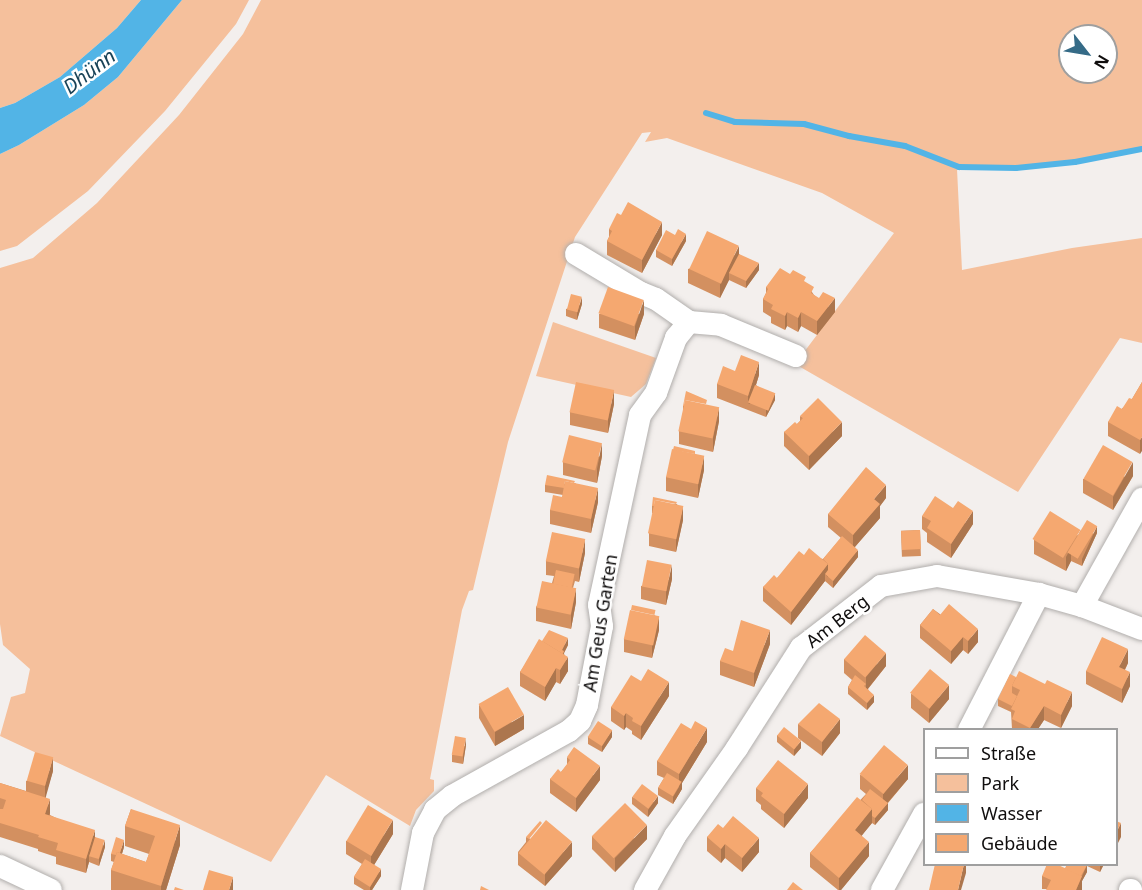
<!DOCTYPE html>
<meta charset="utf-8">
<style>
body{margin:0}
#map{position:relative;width:1142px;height:890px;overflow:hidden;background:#f3efed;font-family:"Noto Sans",sans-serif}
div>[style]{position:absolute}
.green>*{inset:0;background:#f5c09c}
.water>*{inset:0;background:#52b4e6}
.stream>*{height:6px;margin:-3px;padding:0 3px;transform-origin:3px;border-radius:3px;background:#52b4e6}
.roads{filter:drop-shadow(0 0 2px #b1aeac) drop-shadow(0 0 2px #b1aeac)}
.minor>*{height:22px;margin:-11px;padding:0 11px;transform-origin:11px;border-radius:11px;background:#fff}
.wall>*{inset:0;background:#d39060;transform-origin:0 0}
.shaded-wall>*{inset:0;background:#ac764e}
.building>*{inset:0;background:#f5a870;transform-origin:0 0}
span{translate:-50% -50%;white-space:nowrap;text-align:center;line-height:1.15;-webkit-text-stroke:5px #fff;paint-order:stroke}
.street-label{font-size:18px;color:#100e0e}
.water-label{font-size:20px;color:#194358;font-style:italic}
.legend{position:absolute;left:923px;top:728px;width:195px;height:138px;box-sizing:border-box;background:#fff;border:2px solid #9f9f9f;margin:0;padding:8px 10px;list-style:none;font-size:18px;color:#100e0e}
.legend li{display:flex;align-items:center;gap:12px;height:30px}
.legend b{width:30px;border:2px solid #9f9f9f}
.north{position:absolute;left:1058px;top:24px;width:60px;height:60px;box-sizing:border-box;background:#fff;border:2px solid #9f9f9f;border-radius:50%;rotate:121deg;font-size:16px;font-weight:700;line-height:24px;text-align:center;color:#100e0e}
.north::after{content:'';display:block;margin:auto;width:21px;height:27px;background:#356b87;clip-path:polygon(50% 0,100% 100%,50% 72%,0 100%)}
</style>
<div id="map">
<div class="green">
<i style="clip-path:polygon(0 0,141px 0,117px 28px,60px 77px,15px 103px,0 108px)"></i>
<i style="clip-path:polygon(182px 0,249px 0,236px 24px,165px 111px,88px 191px,17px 246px,0 251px,0 154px,19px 145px,84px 105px,118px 77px)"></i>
<i style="clip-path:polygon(evenodd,261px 0,1142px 0,1142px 147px,1026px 169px,957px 169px,962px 270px,1072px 248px,1142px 238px,1142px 343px,1120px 338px,1018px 492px,795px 364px,894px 233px,822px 193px,667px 138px,645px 142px,651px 132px,642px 133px,575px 237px,540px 344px,508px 442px,473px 590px,469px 591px,462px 610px,430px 779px,434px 780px,434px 791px,416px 810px,410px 826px,326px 775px,271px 862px,0 736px,11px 697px,25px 693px,30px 669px,3px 645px,0 624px,0 268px,33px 258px,97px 203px,179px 115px,243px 34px,261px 0,1070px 36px,1106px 36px,1106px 72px,1070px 72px,1070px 36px)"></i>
<i style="clip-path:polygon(553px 322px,656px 358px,646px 384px,631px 397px,536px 376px)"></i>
</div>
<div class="water">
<i style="clip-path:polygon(141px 0,182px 0,118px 77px,84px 105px,19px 145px,0 154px,0 108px,15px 103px,60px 77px,117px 28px)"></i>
</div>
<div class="stream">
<i style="left:706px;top:113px;width:30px;rotate:17deg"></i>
<i style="left:735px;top:122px;width:69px;rotate:1.7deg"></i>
<i style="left:804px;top:124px;width:47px;rotate:14.9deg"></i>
<i style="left:849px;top:136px;width:57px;rotate:10.1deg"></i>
<i style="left:905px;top:146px;width:58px;rotate:21.3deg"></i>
<i style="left:959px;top:167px;width:57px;rotate:1deg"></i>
<i style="left:1016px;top:168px;width:59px;rotate:-5.8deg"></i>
<i style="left:1075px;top:162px;width:68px;rotate:-11deg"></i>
</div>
<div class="roads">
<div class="minor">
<i style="left:576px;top:254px;width:76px;rotate:31deg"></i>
<i style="left:641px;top:293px;width:16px;rotate:22deg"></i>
<i style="left:656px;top:299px;width:40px;rotate:34.9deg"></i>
<i style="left:689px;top:322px;width:32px;rotate:5deg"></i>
<i style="left:721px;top:325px;width:81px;rotate:22.5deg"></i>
<i style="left:1082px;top:606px;width:123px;rotate:-60.7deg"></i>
<i style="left:969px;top:730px;width:153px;rotate:-62.8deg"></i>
<i style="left:0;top:866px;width:56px;rotate:25.2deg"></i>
<i style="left:412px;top:890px;width:58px;rotate:-79.1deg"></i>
<i style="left:423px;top:833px;width:26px;rotate:-62deg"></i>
<i style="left:435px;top:810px;width:22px;rotate:-39deg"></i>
<i style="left:452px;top:796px;width:134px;rotate:-29.1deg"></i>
<i style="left:569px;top:731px;width:15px;rotate:-42deg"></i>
<i style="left:580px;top:721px;width:17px;rotate:-66deg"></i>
<i style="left:587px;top:705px;width:80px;rotate:-79.2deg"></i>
<i style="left:602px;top:626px;width:21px;rotate:-98deg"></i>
<i style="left:599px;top:605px;width:194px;rotate:-77.8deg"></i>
<i style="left:640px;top:415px;width:27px;rotate:-54deg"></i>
<i style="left:656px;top:393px;width:59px;rotate:-70deg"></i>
<i style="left:676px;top:338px;width:21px;rotate:-51deg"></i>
<i style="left:645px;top:890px;width:62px;rotate:-60.9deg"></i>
<i style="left:675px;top:836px;width:108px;rotate:-54.8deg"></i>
<i style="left:737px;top:748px;width:119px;rotate:-57.4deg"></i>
<i style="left:801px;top:648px;width:101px;rotate:-37.8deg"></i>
<i style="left:881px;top:586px;width:57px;rotate:-10.1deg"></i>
<i style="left:937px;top:576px;width:104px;rotate:10deg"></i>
<i style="left:1039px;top:594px;width:45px;rotate:15.6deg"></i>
<i style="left:1082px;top:606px;width:64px;rotate:21deg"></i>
<i style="left:882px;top:890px;width:87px;rotate:-61.1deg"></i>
<i style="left:1130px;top:890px;width:1px"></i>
</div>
</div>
<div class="wall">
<i style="clip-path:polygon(609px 229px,662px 235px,642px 273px,607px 255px,607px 241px,609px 237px)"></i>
<i style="clip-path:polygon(686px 241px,672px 266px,656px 257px,656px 250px)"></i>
<i style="clip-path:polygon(739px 254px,759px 270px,746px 288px,729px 280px,720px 298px,688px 283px,688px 269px)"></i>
<i style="clip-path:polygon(806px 283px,814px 295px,835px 312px,817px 335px,801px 326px,798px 332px,787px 326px,785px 330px,771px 323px,771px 317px,763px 312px,763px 299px,766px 293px,766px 287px)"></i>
<i style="clip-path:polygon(582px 304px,577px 320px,566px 316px,566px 309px)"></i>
<i style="clip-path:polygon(599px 314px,644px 314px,635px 340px,599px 328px)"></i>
<i style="clip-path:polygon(735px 371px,759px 375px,756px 385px,775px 400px,766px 417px,717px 398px,717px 384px)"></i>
<i style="clip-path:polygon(1142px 382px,1140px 454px,1108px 436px,1108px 422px,1132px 399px)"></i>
<i style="clip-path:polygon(614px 404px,608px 433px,570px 425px,570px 412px)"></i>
<i style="clip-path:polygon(707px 405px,719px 421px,713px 452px,679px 444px,679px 431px,683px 413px,683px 406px)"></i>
<i style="clip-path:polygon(800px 416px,842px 436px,809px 470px,784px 446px,784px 432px,797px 424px,800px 421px)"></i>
<i style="clip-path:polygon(695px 455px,704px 470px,698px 498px,666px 491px,666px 477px)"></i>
<i style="clip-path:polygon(602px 456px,597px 483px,563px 475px,563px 462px)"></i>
<i style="clip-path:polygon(1133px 476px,1113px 510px,1083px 493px,1083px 479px)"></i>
<i style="clip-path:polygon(575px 483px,598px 502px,591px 533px,550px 524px,550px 510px,562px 497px,563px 495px,545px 492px,545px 485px)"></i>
<i style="clip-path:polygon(886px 498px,880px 506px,880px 518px,855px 547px,858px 557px,833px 588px,825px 581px,791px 625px,763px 601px,763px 587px,777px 578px,804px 555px,823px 559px,841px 538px,828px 527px,828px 514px)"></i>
<i style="clip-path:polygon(677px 504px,683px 520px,676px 552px,649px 546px,649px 533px,653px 513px,652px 513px,652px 506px)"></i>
<i style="clip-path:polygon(922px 516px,973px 524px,951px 558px,927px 542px,927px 533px,922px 529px)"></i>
<i style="left:920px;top:530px;width:26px;height:19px;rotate:88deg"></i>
<i style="clip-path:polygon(1097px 533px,1082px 566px,1071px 561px,1066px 571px,1034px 554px,1034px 540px)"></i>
<i style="clip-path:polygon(585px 553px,579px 582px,575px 581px,573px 588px,576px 602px,571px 629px,536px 621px,536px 607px,552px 583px,554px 576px,546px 575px,546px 561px)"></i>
<i style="clip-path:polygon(672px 579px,666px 605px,641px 599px,641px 586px)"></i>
<i style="clip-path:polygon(933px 609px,978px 642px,968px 654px,963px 650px,951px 664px,920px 638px,920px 625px)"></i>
<i style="clip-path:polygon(655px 615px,659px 630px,652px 658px,624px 652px,624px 639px)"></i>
<i style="clip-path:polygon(542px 641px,568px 645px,564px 653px,568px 671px,560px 684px,556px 682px,545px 701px,520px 686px,520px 672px)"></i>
<i style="clip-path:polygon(770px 644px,754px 687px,720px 675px,720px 661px,733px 651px)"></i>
<i style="clip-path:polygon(844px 659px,886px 666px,868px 689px,874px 702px,867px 710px,848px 694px,848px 687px,852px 680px,844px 673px)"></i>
<i style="clip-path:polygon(1128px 663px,1125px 670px,1130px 686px,1122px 703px,1086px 684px,1086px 671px)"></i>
<i style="clip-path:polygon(1016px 677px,1072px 706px,1061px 728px,1044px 720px,1038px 729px,1012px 729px,1011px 712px,998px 706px,998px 699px)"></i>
<i style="clip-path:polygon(911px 694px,949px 699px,929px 723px,911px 708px)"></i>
<i style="clip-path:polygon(669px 696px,641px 740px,632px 734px,632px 731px,626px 727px,624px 730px,611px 721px,611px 707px)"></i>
<i style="clip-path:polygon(479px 705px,524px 729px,495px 746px,479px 718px)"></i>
<i style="clip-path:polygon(798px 724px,840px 733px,822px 756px,798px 738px)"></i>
<i style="clip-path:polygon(777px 735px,801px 748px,794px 756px,777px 742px)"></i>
<i style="clip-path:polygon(588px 737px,612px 737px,602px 752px,588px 744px)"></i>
<i style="clip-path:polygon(707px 742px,682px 783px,682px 789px,673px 804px,658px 795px,658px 788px,664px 778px,657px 775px,657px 761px)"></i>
<i style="clip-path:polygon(466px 745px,463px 764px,452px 762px,452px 755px)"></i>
<i style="clip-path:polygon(567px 757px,600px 780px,576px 812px,550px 793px,550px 779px,561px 772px,567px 765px)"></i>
<i style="clip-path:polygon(53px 771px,45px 797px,50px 813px,50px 815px,95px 837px,105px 847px,99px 866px,89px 862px,86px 873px,56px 864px,56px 857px,38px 851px,38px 849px,0 837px,0 783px,26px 791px,26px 781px)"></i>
<i style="clip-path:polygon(860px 775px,908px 779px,888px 803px,888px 810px,875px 825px,872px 823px,861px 836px,869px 856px,841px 890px,838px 890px,810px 867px,810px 853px,866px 794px,860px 789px)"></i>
<i style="clip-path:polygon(756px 788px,808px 798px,784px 828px,761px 809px,761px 805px,756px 801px)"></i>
<i style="clip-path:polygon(632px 797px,658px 803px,648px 817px,632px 804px)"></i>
<i style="clip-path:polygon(131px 809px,180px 845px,166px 890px,111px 890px,111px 870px,114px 862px,111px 861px,111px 854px,124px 847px,122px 854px,146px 862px,149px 854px,125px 846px,125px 826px)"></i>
<i style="clip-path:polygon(723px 828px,759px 852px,742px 872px,725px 858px,721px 863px,707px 851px,707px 837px)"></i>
<i style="clip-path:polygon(393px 834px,374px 865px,381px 876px,372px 890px,364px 890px,354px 884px,354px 877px,362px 864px,346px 854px,346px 841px)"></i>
<i style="clip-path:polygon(592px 836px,647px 839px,615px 872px,592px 849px)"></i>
<i style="clip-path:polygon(526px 837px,572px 856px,545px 886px,518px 865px,518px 852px,526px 842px)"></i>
<i style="clip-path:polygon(1067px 864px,1104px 864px,1100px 872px,1087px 866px,1087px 872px,1082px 881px,1082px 890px,1042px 889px,1042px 876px,1065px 869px)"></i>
</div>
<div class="shaded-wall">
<i style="clip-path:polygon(662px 222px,662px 235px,642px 273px,642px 260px)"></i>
<i style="clip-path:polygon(686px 234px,686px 241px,672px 266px,672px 259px)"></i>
<i style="clip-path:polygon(739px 246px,739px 260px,729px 273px,729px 280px,720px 298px,720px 284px)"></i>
<i style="clip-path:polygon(759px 263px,759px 270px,746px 288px,746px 281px)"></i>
<i style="clip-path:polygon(582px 297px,582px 304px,577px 320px,577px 313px)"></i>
<i style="clip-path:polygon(835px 298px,835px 312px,817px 335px,817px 321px)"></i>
<i style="clip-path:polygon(644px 300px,644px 314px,635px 340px,635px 326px)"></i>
<i style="clip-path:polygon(787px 312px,787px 326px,785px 330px,785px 316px)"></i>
<i style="clip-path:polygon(801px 312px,801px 326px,798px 332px,798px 318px)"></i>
<i style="clip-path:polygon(759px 362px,759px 375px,750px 404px,748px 403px,748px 410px,748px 396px)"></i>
<i style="clip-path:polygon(614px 390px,614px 404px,608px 433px,608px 420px)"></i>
<i style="clip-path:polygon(775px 393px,775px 400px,766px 417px,766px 410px)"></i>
<i style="clip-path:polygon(719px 407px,719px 421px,713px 452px,713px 438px)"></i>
<i style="clip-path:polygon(842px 422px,842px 436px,809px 470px,809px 456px)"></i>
<i style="clip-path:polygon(1142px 437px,1142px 451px,1140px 454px,1140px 440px)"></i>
<i style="clip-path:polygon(602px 443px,602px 456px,597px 483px,597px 469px)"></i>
<i style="clip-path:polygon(704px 456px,704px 470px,698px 498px,698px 484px)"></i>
<i style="clip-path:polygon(1133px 462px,1133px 476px,1113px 510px,1113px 497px)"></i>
<i style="clip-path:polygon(886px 485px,886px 498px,880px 506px,880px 518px,853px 549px,853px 535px,874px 499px)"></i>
<i style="clip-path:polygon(598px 488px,598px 502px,591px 533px,591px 519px)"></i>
<i style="clip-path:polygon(683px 506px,683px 520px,676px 552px,676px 538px)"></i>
<i style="clip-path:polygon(973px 511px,973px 524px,951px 558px,951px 544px)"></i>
<i style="clip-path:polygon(1097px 526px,1097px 533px,1082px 566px,1082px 559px)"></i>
<i style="clip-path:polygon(1081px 530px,1081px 543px,1071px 554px,1071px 561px,1066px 571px,1066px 557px)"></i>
<i style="clip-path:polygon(585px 539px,585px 553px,579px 582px,579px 568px)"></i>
<i style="clip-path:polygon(858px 550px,858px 557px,833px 588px,833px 581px)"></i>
<i style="clip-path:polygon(828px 564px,828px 577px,825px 574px,825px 581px,791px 625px,791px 612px)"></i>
<i style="clip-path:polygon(672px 565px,672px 579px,666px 605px,666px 591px)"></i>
<i style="clip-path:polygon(576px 588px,576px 602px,571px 629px,571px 615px)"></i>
<i style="clip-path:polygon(659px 616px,659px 630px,652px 658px,652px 645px)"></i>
<i style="clip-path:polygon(978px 629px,978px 642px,968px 654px,968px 641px)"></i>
<i style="clip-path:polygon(770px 630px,770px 644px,754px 687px,754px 673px)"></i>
<i style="clip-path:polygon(963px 637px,963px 650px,951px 664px,951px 651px)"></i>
<i style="clip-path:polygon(568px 638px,568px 645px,564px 653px,564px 658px,562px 650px)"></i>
<i style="clip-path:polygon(1128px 649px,1128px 663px,1119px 681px,1119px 667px)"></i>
<i style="clip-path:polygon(886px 653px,886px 666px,866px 691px,866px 677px)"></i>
<i style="clip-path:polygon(568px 657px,568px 671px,560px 684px,560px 670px)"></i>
<i style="clip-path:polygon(556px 668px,556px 682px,545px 701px,545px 687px)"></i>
<i style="clip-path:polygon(1130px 672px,1130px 686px,1122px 703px,1122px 689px)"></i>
<i style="clip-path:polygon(669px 682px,669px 696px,641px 740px,641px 726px)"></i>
<i style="clip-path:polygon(949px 685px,949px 699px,929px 723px,929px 709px)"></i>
<i style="clip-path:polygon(1072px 692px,1072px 706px,1061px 728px,1061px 715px)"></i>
<i style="clip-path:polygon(874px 695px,874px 702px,867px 710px,867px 703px)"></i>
<i style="clip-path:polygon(1044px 706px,1044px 720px,1038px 729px,1030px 729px,1030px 728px)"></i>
<i style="clip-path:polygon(626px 713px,626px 727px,624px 730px,624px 716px)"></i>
<i style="clip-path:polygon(524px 715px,524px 729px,495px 746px,495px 732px)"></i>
<i style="clip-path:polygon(840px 719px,840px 733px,822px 756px,822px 742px)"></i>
<i style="clip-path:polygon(707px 728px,707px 742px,682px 783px,682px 789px,673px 804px,673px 797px,679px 787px,679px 774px)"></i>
<i style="clip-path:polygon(612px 730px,612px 737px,602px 752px,602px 745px)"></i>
<i style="clip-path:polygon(466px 738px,466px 745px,463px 764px,463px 757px)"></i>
<i style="clip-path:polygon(801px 741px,801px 748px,794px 756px,794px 749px)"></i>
<i style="clip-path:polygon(53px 757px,53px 771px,45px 800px,45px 786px)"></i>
<i style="clip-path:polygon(908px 765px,908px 779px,883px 808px,883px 794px)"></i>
<i style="clip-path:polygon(600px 766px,600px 780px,576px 812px,576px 798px)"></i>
<i style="clip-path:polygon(808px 784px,808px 798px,784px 828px,784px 814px)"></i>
<i style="clip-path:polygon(658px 796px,658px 803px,648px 817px,648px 810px)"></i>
<i style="clip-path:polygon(50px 799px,50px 813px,45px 828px,45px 814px)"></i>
<i style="clip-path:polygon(888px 803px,888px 810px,875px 825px,875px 818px)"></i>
<i style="clip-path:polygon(872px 809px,872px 823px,855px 844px,855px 830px)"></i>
<i style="clip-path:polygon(393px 820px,393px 834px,371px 870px,371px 856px)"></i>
<i style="clip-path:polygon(1121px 823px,1121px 837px,1116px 847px,1116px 833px)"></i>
<i style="clip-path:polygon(180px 825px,180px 845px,166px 890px,161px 890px,161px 886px)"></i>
<i style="clip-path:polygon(647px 825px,647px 839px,615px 872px,615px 858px)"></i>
<i style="clip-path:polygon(95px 830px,95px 844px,89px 856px,89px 862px,86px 873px,86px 859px)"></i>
<i style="clip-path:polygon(759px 838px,759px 852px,742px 872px,742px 858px)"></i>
<i style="clip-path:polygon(105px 840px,105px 847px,99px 866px,99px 859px)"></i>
<i style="clip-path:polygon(124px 840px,124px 847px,119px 863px,119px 856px)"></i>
<i style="clip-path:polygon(572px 842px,572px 856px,545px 886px,545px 873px)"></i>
<i style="clip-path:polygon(869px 842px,869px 856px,841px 890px,839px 890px,839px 878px)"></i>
<i style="clip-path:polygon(725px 844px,725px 858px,721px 863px,721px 849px)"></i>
<i style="clip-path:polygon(964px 864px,966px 864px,966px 873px,961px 890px,958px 890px)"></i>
<i style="clip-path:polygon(1100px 864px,1104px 864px,1100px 872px)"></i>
<i style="clip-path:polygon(1087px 865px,1087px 872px,1082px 881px,1082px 890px,1076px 890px)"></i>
<i style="clip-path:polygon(381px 869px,381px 876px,372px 890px,370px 890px,370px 887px)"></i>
<i style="clip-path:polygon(233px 877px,233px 890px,229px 890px)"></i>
</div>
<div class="building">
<i style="clip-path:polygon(628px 202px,662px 222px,642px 260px,607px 241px,612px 231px,609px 229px,617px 213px,621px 215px)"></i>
<i style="clip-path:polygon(678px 229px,686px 234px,672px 259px,656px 250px,666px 230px,675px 235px)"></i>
<i style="left:707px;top:231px;width:35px;height:42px;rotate:25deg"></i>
<i style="clip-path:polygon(739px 254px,759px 263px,746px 281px,729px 273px)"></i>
<i style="clip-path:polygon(780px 268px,790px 274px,793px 270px,806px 277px,804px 281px,814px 287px,811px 293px,819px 298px,823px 292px,835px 298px,817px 321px,801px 312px,798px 318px,787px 312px,785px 316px,771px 309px,773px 305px,763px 299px,768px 289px,766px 287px)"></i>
<i style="left:608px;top:287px;width:38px;height:28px;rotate:20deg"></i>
<i style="left:571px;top:294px;width:11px;height:16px;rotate:15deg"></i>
<i style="clip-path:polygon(741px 355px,759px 362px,748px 396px,717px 384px,723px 366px,735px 371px)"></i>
<i style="left:576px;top:382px;width:39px;height:31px;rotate:12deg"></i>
<i style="clip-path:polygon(1142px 382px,1142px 437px,1140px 440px,1108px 422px,1117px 406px,1122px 409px,1129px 398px,1132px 399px)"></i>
<i style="left:755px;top:385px;width:22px;height:19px;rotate:22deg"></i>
<i style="clip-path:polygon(686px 391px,707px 400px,706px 404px,685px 400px,684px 406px,683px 406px)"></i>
<i style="clip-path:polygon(818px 398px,842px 422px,809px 456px,784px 432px,795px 422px,797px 424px,803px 418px,800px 416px)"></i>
<i style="left:685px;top:400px;width:35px;height:32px;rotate:12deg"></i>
<i style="left:569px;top:435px;width:34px;height:28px;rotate:14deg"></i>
<i style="left:1103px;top:445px;width:34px;height:39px;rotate:30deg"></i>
<i style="clip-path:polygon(674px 446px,695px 451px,695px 454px,673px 450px)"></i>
<i style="left:672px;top:449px;width:33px;height:29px;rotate:12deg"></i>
<i style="clip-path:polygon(866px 467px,886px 485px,874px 499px,880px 504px,853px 535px,828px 514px)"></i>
<i style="clip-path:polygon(547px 475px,575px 481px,574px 483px,565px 481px,564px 488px,545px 485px)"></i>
<i style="clip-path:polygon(565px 481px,598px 488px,591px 519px,550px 510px,553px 495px,562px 497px)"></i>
<i style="clip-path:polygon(935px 496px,953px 508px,958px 501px,973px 511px,951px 544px,927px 528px,931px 521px,922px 516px)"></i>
<i style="clip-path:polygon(653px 497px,677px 502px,676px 504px,655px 500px,654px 506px,652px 506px)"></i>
<i style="left:655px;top:500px;width:29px;height:34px;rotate:12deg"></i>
<i style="left:1050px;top:511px;width:36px;height:33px;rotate:32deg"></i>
<i style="left:1087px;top:520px;width:12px;height:38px;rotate:31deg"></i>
<i style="left:920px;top:530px;width:19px;height:19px;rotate:87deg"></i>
<i style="left:552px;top:532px;width:34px;height:30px;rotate:12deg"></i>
<i style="clip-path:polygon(842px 536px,858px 550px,833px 581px,825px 574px,828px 570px,828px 564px,823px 559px)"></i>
<i style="clip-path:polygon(809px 548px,828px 564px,791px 612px,763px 587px,774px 575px,777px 578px,799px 551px,804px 555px)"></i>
<i style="left:647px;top:560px;width:25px;height:27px;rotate:11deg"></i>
<i style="left:556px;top:570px;width:19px;height:14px;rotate:12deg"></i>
<i style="left:542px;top:581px;width:35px;height:27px;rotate:12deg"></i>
<i style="clip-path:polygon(949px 604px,978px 629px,968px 641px,963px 637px,951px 651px,920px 625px,933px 609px,940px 615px)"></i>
<i style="left:632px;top:605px;width:24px;height:5px;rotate:12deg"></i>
<i style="left:630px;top:610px;width:30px;height:30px;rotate:12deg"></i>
<i style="clip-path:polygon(741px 620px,770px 630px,754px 673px,720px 661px,725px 648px,733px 651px)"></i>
<i style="clip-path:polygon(549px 630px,568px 638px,562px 650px,564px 651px,563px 654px,542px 641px)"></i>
<i style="left:865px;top:635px;width:28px;height:32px;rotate:41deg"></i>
<i style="clip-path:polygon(1102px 637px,1128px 649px,1119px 667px,1130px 672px,1122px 689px,1086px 671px)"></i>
<i style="clip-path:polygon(539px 639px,568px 657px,560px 670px,556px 668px,545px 687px,520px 672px)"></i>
<i style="clip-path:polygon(648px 669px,669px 682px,641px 726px,632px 721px,633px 718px,626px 713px,624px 716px,611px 707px,631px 675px,641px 681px)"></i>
<i style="left:930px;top:669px;width:25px;height:31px;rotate:40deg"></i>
<i style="clip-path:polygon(1019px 671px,1045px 684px,1047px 680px,1072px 692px,1061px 715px,1044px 706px,1030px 728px,1012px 719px,1015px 711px,1011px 709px,1020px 690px,1012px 686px)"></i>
<i style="clip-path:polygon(1010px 674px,1016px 677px,1012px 686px,1012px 693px,1017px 696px,1012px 706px,998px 699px)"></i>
<i style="clip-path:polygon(855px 675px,866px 684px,864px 686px,874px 695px,867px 703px,848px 687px)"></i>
<i style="left:508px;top:687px;width:32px;height:34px;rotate:60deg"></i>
<i style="clip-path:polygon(819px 703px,840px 719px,822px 742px,798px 724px)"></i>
<i style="left:598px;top:721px;width:17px;height:19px;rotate:33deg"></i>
<i style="clip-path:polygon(695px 721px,707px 728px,679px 774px,657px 761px,681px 723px,691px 729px)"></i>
<i style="left:784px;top:727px;width:22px;height:11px;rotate:39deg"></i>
<i style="left:455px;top:736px;width:11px;height:19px;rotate:10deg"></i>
<i style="left:884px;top:745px;width:31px;height:38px;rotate:40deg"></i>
<i style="clip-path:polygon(574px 747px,600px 766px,576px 798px,550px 779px,558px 769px,561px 772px,570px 760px,567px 757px)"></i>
<i style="left:35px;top:752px;width:19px;height:30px;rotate:16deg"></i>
<i style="clip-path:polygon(778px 760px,808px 784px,784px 814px,761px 796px,763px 793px,756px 788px)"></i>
<i style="left:667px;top:773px;width:17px;height:17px;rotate:31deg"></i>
<i style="clip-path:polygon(0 783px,50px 799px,45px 814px,95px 830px,86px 859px,56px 850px,58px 843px,38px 837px,39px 835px,0 823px,0 809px,3px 809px,6px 800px,0 798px)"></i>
<i style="left:642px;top:784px;width:20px;height:16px;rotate:37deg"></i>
<i style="clip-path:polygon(870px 789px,888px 803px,875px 818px,872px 816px,872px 809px,862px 800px)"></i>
<i style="clip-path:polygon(857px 797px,872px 809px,855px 830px,869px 842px,839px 878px,810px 853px)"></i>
<i style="left:625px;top:803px;width:31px;height:47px;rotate:45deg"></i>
<i style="left:368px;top:805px;width:29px;height:42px;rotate:31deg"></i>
<i style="clip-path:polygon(131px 809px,180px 825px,161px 886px,111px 870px,117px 852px,146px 862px,155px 836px,125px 826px)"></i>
<i style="clip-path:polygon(733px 816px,759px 838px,742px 858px,725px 844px,721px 849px,707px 837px,718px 824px,723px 828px)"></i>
<i style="left:546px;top:820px;width:34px;height:43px;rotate:40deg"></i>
<i style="clip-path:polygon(540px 821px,542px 823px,529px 839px,526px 837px)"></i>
<i style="clip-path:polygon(1116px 821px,1121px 823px,1116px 833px)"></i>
<i style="left:95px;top:837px;width:10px;height:20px;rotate:17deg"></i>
<i style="clip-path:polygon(116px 837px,124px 840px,120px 853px,117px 852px,116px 855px,111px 854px)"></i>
<i style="left:365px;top:859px;width:19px;height:21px;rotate:32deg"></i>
<i style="clip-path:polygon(935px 864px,964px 864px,958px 890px,929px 890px)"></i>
<i style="clip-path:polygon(1047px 864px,1056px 864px,1082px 876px,1076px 890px,1046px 890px,1051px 880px,1042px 876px)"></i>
<i style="clip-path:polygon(1067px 864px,1086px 864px,1087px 865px,1081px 876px,1065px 869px)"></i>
<i style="clip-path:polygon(209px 870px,233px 877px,229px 890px,203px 890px)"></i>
<i style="clip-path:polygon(793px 882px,803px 890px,787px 890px)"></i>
<i style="clip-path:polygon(481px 886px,489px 890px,480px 890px)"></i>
<i style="clip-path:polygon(175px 887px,184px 890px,174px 890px)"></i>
</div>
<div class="street-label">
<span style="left:837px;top:621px;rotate:-38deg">Am Berg</span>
<span style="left:600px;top:623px;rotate:-81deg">Am Geus Garten</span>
</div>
<div class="water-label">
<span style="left:89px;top:71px;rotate:-37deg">Dhünn</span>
</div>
<ul class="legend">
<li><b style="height:8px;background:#fff"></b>Straße</li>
<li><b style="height:16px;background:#f5c09c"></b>Park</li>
<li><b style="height:16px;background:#52b4e6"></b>Wasser</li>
<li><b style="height:16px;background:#f5a870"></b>Gebäude</li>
</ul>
<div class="north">N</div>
</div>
